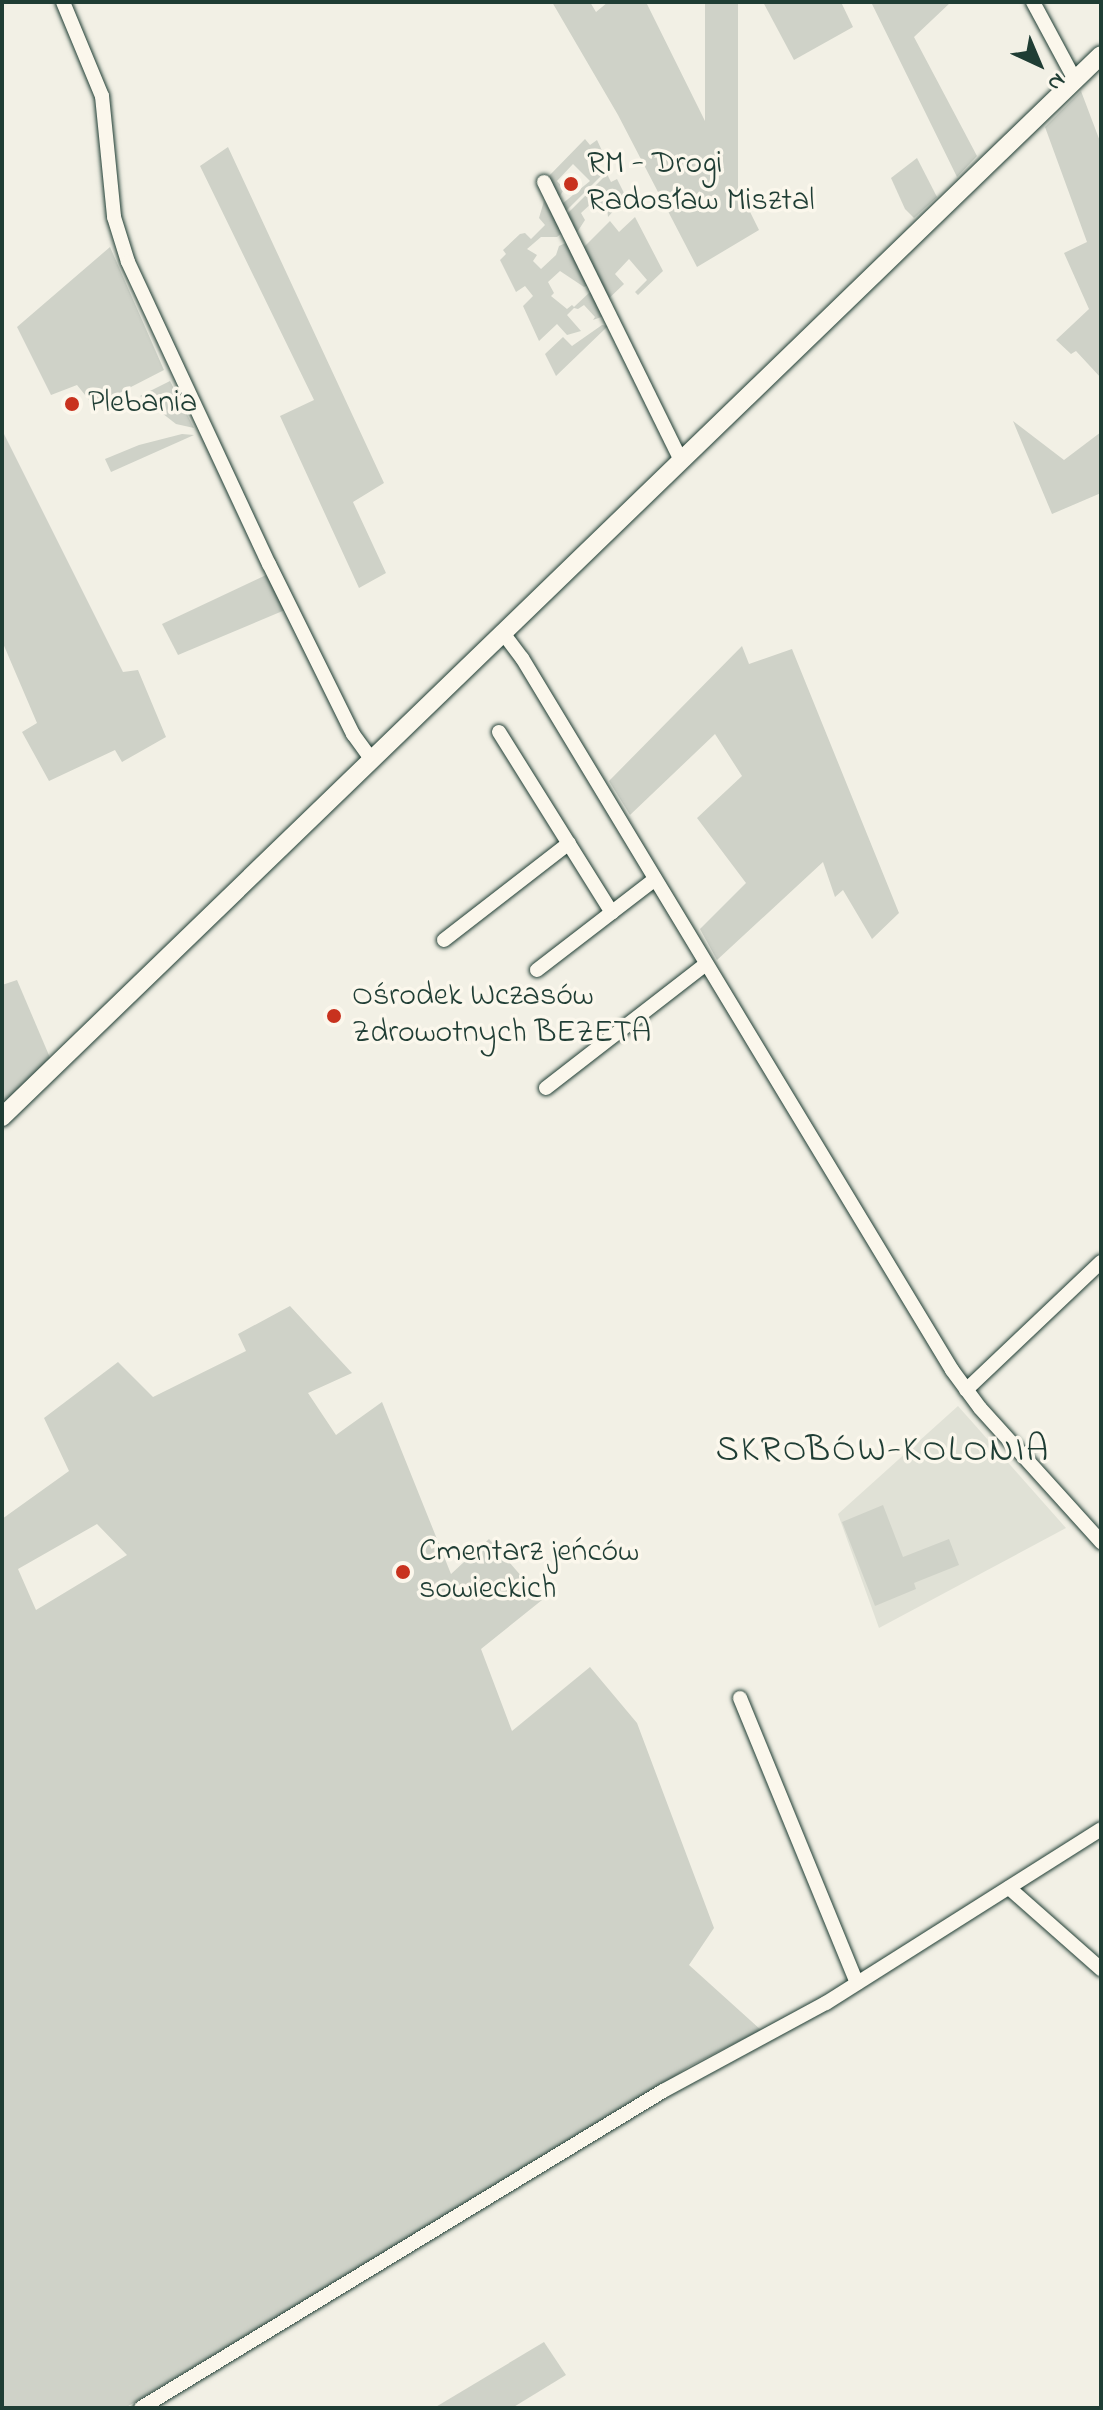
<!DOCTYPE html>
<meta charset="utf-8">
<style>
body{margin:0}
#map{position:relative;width:1103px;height:2410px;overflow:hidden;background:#f2f0e5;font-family:"Indie Flower",sans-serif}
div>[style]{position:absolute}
.built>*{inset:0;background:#e0e1d6}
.green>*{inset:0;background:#cfd2c8;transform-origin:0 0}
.roads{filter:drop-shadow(0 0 2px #1f3d34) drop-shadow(0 0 2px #1f3d34)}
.minor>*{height:14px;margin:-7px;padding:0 7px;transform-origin:7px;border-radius:7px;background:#fbf7ec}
.major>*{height:18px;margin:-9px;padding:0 9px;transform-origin:9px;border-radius:9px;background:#fbf7ec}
.dots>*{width:22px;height:22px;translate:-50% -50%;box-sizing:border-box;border:4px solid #fbf7ec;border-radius:50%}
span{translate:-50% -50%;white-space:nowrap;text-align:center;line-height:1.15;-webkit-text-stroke:7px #fbf7ec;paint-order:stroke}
.poi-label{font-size:32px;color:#1f3d34}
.left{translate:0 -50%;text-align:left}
.quarter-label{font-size:36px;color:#1f3d34;letter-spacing:2px}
.frame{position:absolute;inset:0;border:4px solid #1f3d34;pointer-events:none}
.north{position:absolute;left:999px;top:24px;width:80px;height:80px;-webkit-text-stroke:6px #fbf7ec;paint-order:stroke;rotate:136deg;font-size:22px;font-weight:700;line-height:32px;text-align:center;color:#1f3d34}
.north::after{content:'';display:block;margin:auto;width:28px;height:36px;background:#1f3d34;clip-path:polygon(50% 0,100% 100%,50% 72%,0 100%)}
</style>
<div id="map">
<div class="built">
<i style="clip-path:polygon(958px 1406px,1066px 1528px,879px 1628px,838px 1514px)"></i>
</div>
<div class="green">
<i style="clip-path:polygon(552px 2px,590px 2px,596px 12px,608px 2px,646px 2px,759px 230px,697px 267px,618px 115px)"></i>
<i style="left:705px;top:2px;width:33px;height:221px"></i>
<i style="clip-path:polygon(763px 2px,841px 2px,853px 27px,794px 60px)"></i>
<i style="clip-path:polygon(871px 2px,951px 2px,914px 37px,977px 156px,957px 177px)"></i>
<i style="clip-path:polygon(1081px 91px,1101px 144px,1101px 378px,1076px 351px,1071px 354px,1056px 340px,1089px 309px,1064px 253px,1087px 242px,1045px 127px)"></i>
<i style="clip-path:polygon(585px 139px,590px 145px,597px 140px,604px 155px,595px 162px,602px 175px,565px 212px,562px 204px,590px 181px,573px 164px,557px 181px,564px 189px,559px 198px,547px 178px)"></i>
<i style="clip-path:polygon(228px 147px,384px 483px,353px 502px,386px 573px,359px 588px,280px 416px,314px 400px,200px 166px)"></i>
<i style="clip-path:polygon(917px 158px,937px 197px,914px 218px,905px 209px,891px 178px)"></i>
<i style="clip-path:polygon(607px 174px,611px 182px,617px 179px,627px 199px,618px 196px,611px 202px,616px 208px,608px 217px,607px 208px,595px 200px,581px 213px,585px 220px,576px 234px,565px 216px)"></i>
<i style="clip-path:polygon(544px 201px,563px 232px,557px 237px,541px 237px,527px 249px,537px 255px,533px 261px,541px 269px,556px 255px,559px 246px,568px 242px,588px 285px,584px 287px,560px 271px,548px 282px,554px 293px,551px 296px,567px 309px,572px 305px,574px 307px,591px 291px,604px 316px,593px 320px,595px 317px,584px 305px,578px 309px,574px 308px,567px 315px,581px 331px,567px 335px,557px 324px,539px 341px,523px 306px,533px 296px,525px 286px,516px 292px,500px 260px,506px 254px,503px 250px,520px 234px,525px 233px,531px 239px,545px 225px,539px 218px)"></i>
<i style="clip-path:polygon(635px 217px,663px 271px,638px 295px,635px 292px,647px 280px,629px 259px,615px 274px,624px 284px,605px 302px,581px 250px,610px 221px,619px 232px)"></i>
<i style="clip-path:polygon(110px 247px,164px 370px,94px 406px,77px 385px,51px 395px,17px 327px)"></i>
<i style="clip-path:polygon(602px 325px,608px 326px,556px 376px,545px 354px,563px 337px,572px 346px)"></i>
<i style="clip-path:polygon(170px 381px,194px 428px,176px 424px,140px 396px)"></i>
<i style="clip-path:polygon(1013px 421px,1064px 460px,1101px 432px,1101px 493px,1052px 514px)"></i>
<i style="clip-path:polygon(2px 430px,123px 672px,138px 670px,166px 737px,122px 762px,115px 750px,49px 781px,22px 732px,37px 723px,2px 641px)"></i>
<i style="clip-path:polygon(182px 434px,194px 435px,111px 472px,105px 459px,139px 445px)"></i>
<i style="clip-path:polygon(266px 575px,285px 610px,178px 655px,162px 624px)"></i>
<i style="clip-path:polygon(742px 646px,749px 664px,792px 649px,899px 913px,872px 939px,843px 890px,835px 897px,823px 862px,717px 960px,700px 929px,746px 883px,697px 818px,742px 776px,715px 734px,630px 815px,609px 781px)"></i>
<i style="clip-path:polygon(17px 980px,51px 1060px,6px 1103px,2px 1095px,2px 985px)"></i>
<i style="clip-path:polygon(evenodd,290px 1306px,352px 1373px,308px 1393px,336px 1435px,382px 1402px,451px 1574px,489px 1539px,542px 1600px,481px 1649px,512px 1731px,590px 1667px,637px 1723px,714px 1928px,689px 1965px,761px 2030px,688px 2067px,644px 2098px,125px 2408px,2px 2408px,2px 1519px,69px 1471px,44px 1418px,118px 1362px,153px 1397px,246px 1351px,238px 1334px,290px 1306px,97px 1524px,127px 1555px,36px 1610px,18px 1569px,97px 1524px)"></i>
<i style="clip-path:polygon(883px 1505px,903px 1557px,949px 1539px,959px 1565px,914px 1583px,916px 1589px,875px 1606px,842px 1522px)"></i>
<i style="clip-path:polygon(544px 2342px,566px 2375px,512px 2408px,434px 2408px)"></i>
</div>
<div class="roads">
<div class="minor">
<i style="left:63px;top:2px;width:102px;rotate:67.5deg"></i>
<i style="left:102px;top:96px;width:122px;rotate:84.3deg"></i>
<i style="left:114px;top:217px;width:47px;rotate:72.7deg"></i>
<i style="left:128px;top:262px;width:333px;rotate:65deg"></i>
<i style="left:269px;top:564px;width:190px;rotate:63.7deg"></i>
<i style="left:353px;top:734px;width:32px;rotate:54deg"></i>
<i style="left:1033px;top:2px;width:89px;rotate:61.7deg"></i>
<i style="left:544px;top:182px;width:311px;rotate:63.8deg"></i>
<i style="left:503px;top:633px;width:31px;rotate:53deg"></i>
<i style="left:522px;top:658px;width:832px;rotate:58.87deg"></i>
<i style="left:952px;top:1370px;width:47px;rotate:53.6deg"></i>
<i style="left:980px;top:1408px;width:181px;rotate:47.9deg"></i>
<i style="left:499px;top:732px;width:213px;rotate:58deg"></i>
<i style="left:444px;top:940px;width:158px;rotate:-37.8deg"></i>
<i style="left:537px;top:970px;width:149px;rotate:-37.6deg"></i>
<i style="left:546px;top:1088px;width:202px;rotate:-37.8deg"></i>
<i style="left:966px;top:1390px;width:186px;rotate:-43.5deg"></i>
<i style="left:740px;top:1698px;width:308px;rotate:67.7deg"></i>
<i style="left:1009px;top:1888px;width:123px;rotate:41.4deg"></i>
<i style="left:141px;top:2408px;width:611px;rotate:-31.27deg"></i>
<i style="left:663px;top:2091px;width:185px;rotate:-28.4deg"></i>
<i style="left:826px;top:2003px;width:325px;rotate:-32.3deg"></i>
</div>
<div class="major">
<i style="left:2px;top:1117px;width:1528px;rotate:-44.02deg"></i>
</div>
</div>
<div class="dots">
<i style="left:571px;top:184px;background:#c8321e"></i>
<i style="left:72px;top:404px;background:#c8321e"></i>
<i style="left:334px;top:1016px;background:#c8321e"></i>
<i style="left:403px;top:1572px;background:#c8321e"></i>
</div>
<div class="poi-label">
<span class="left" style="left:587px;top:184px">RM - Drogi<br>Radosław Misztal</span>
<span class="left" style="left:88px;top:404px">Plebania</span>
<span class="left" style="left:352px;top:1016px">Ośrodek Wczasów<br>Zdrowotnych BEZETA</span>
<span class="left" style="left:419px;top:1572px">Cmentarz jeńców<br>sowieckich</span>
</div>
<div class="quarter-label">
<span style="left:883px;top:1452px">SKROBÓW-KOLONIA</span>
</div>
<div class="frame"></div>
<div class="north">N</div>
</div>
